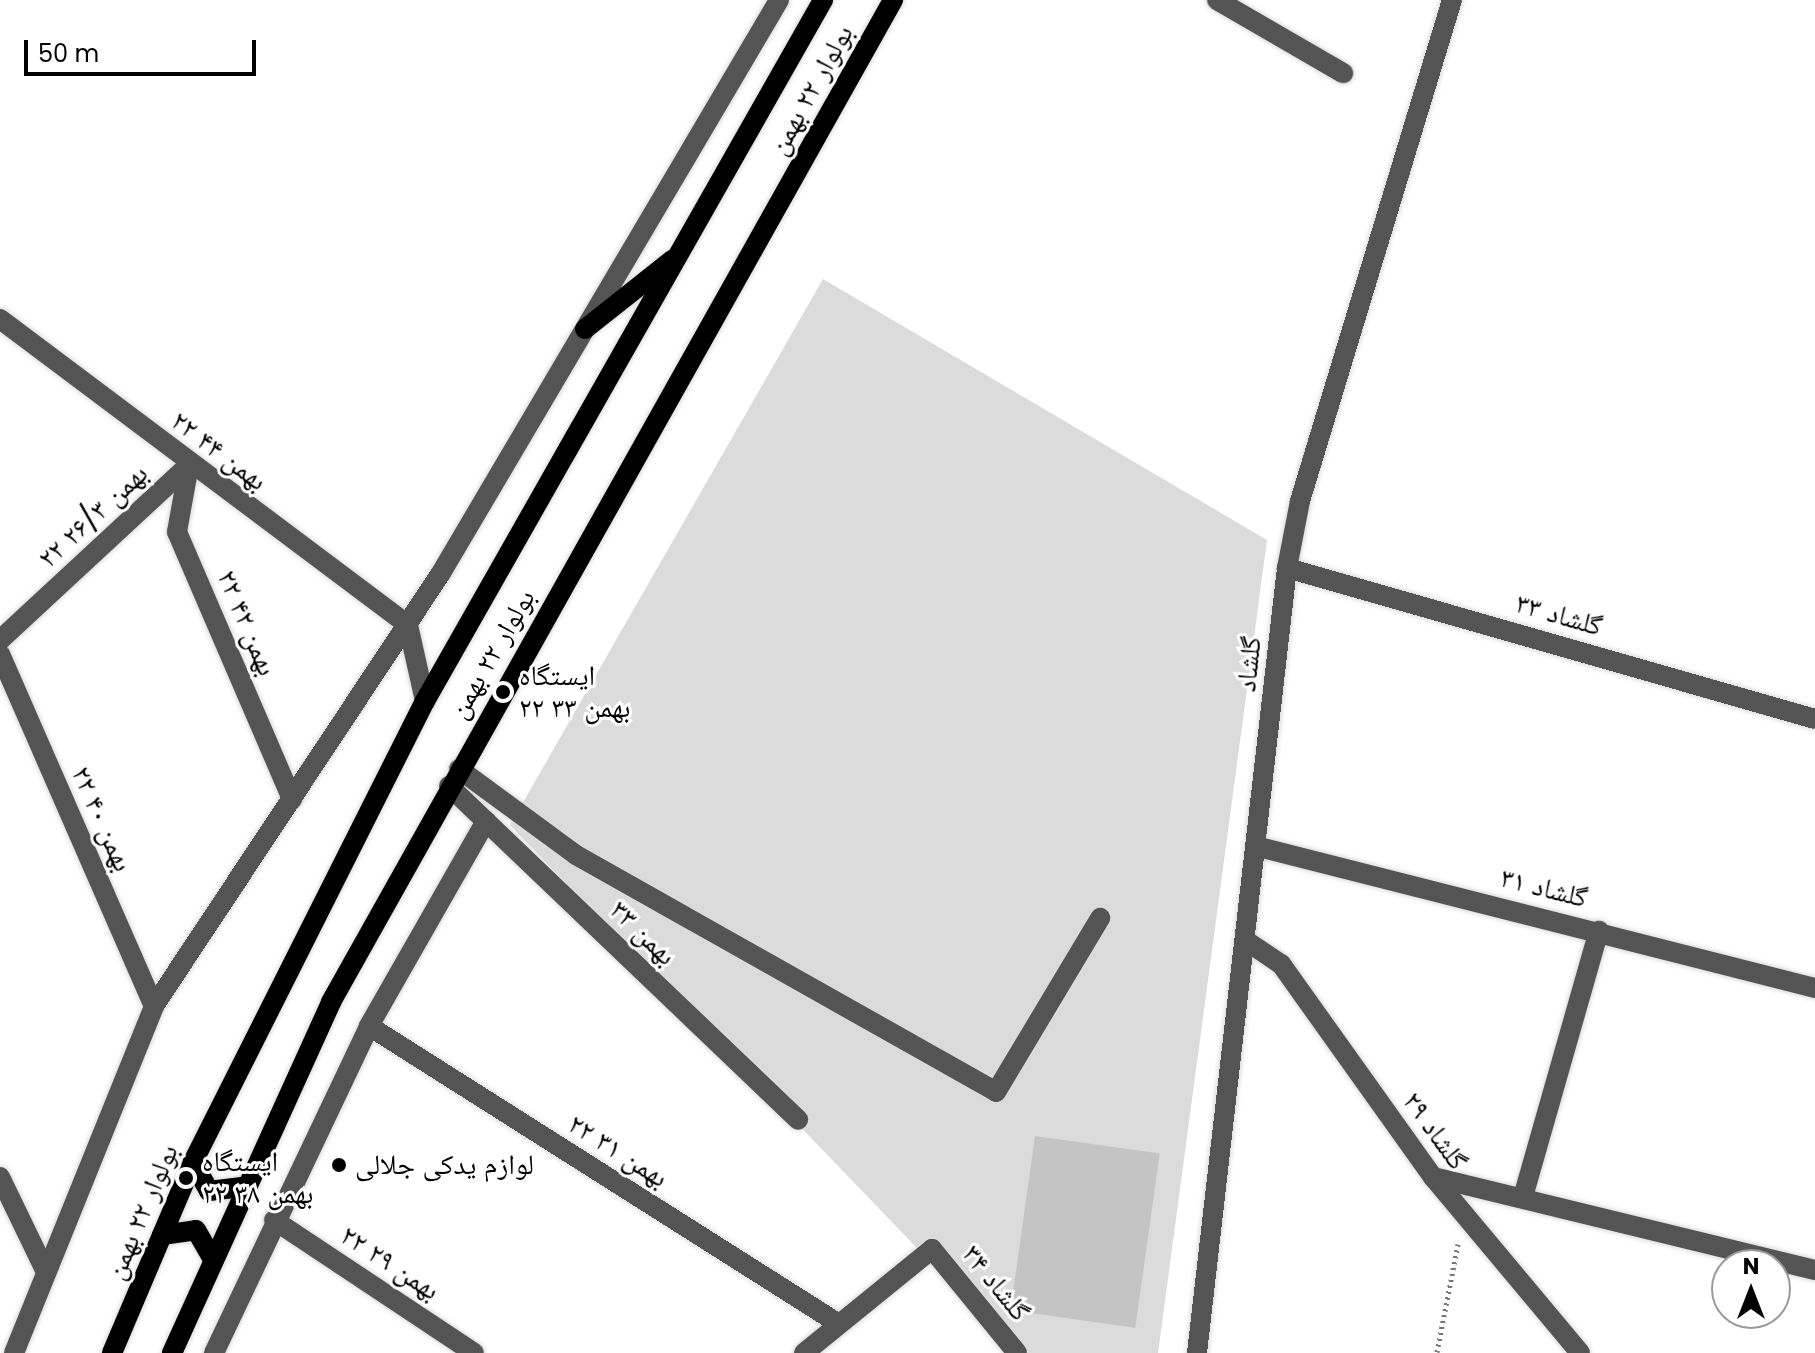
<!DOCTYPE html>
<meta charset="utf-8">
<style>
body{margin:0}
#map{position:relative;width:1815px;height:1353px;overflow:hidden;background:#fff;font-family:Poppins,"Noto Naskh Arabic",sans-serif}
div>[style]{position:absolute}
.green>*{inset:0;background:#dbdbdb}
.building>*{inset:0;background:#c4c4c4;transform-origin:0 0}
.path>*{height:5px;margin-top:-2.5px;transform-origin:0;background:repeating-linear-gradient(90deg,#767676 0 2px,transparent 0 6px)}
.roads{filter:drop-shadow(0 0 2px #dbdbdb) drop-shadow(0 0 2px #dbdbdb)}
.minor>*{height:20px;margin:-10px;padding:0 10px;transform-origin:10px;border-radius:10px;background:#545454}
.major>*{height:20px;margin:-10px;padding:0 10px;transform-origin:10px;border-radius:10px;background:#000}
.dots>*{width:22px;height:22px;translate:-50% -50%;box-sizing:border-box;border:4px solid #fff;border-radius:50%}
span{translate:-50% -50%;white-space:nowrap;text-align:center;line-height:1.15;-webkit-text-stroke:6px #fff;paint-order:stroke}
.street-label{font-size:28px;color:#000}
.poi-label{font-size:28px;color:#000}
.left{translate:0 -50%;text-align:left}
.north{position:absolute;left:1711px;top:1249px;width:80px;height:80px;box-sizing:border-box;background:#fff;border:2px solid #999;border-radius:50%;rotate:0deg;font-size:22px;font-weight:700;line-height:32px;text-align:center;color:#000}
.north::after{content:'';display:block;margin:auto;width:28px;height:36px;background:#000;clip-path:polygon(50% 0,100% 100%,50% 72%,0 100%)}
.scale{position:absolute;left:24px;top:40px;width:232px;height:36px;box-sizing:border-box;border:4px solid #000;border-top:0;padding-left:10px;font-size:24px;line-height:28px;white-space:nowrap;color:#000;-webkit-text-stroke:6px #fff;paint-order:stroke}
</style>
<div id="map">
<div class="green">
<i style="clip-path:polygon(823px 279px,1267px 540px,1158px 1353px,1018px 1353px,510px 825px)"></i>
</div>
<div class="building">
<i style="left:1035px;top:1136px;width:126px;height:176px;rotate:8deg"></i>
</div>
<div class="path">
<i style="left:1437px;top:1352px;width:110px;rotate:-79deg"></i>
</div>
<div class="roads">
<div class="minor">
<i style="left:1217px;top:0;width:146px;rotate:30.1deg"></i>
<i style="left:0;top:319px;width:510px;rotate:36.87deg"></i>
<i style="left:189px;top:465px;width:68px;rotate:100.2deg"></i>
<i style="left:177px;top:532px;width:291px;rotate:66.7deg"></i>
<i style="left:1287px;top:568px;width:549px;rotate:15.96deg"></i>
<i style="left:408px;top:625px;width:78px;rotate:77.4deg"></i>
<i style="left:0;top:640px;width:258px;rotate:-42.8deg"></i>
<i style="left:0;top:654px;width:384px;rotate:66.4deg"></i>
<i style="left:459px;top:769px;width:145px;rotate:36.3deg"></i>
<i style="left:576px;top:855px;width:482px;rotate:29.4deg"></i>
<i style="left:996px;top:1092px;width:203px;rotate:-59.1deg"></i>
<i style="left:449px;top:786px;width:483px;rotate:43.7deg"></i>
<i style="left:1259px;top:847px;width:574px;rotate:14.23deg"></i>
<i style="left:1248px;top:942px;width:40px;rotate:34deg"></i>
<i style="left:1281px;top:964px;width:262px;rotate:54.5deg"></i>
<i style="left:1433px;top:1177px;width:229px;rotate:50.1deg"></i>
<i style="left:369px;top:1026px;width:553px;rotate:32.37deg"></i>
<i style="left:0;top:1177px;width:106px;rotate:64.2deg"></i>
<i style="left:1433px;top:1177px;width:393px;rotate:13.7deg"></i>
<i style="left:1523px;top:1197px;width:277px;rotate:-74.1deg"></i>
<i style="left:274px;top:1220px;width:240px;rotate:33.6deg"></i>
<i style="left:14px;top:1353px;width:374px;rotate:-68deg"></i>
<i style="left:154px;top:1006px;width:519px;rotate:-56.46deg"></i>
<i style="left:441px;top:573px;width:665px;rotate:-59.46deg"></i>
<i style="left:214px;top:1353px;width:362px;rotate:-64.6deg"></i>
<i style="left:369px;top:1026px;width:236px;rotate:-60.3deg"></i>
<i style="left:804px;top:1353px;width:165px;rotate:-39.1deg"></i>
<i style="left:932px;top:1249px;width:134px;rotate:50.7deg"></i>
<i style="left:1197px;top:1353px;width:790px;rotate:-83.46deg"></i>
<i style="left:1287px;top:568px;width:68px;rotate:-79deg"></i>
<i style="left:1300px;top:501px;width:524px;rotate:-73.12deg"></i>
</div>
<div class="major">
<i style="left:585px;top:329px;width:111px;rotate:-38.4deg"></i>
<i style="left:193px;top:1162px;width:33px;rotate:61deg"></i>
<i style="left:209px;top:1191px;width:33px;rotate:-7deg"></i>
<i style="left:162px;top:1235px;width:34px;rotate:-8deg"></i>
<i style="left:196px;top:1230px;width:32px;rotate:60deg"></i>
<i style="left:112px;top:1353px;width:207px;rotate:-67deg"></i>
<i style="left:193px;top:1162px;width:516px;rotate:-63.29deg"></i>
<i style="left:425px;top:701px;width:806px;rotate:-60.41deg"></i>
<i style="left:172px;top:1353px;width:385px;rotate:-65.6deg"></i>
<i style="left:331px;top:1002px;width:1149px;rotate:-60.71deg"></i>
</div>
</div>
<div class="dots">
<i style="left:503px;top:692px;background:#000"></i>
<i style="left:339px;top:1165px;background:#000"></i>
<i style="left:186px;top:1178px;background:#000"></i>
</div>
<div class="street-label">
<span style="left:811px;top:90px;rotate:-61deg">بولوار ۲۲ بهمن</span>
<span style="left:219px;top:451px;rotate:37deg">۲۲ بهمن ۴۴</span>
<span style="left:93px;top:516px;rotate:-43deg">۲۲ بهمن ۲۶/۳</span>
<span style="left:1559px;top:615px;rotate:16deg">گلشاد ۳۳</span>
<span style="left:247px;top:623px;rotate:67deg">۲۲ بهمن ۴۲</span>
<span style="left:492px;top:654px;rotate:-60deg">بولوار ۲۲ بهمن</span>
<span style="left:1249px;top:664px;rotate:-84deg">گلشاد</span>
<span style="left:102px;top:819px;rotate:66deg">۲۲ بهمن ۴۰</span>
<span style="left:1544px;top:888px;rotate:14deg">گلشاد ۳۱</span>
<span style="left:643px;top:933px;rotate:44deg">بهمن ۳۳</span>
<span style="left:1435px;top:1131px;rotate:54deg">گلشاد ۲۹</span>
<span style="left:618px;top:1151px;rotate:32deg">۲۲ بهمن ۳۱</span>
<span style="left:142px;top:1212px;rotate:-67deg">بولوار ۲۲ بهمن</span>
<span style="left:390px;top:1263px;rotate:33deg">۲۲ بهمن ۲۹</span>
<span style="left:996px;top:1283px;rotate:51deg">گلشاد ۳۴</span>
</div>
<div class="poi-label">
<span class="left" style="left:519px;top:692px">ایستگاه<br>۲۲ بهمن ۳۳</span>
<span class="left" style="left:202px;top:1178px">ایستگاه<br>۲۲ بهمن ۳۸</span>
<span class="left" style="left:355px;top:1165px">لوازم یدکی جلالی</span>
</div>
<div class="north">N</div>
<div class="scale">50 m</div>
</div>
